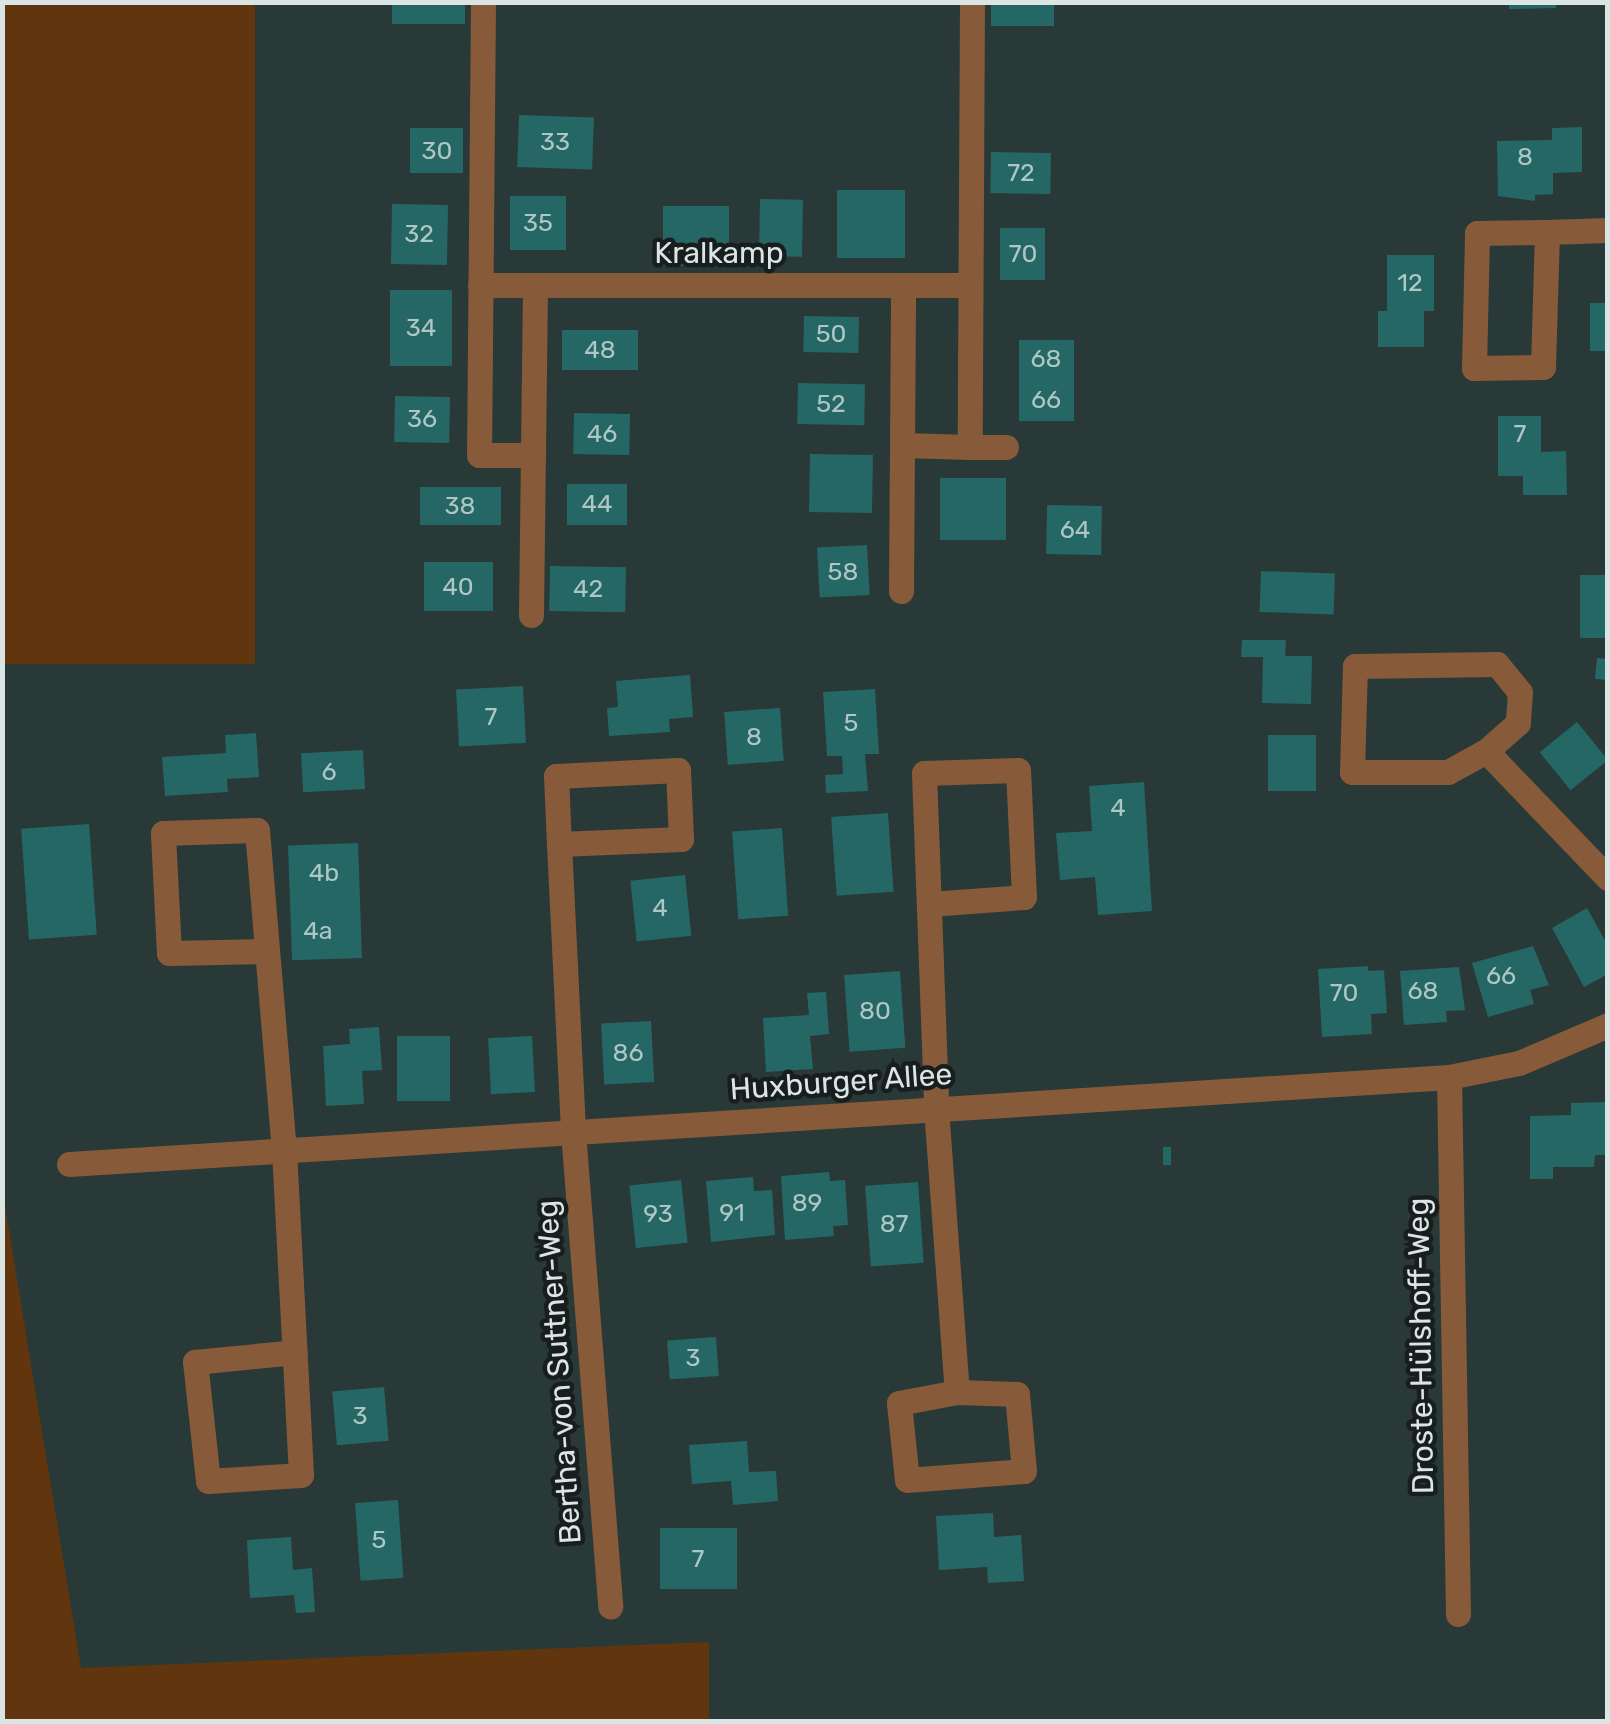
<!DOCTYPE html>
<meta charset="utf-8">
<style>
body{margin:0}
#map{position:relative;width:1610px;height:1724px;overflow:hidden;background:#293938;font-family:Rubik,sans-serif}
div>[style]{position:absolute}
.green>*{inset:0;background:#61350d;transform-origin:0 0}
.building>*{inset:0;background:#256765;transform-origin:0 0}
.street>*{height:25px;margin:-12.5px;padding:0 12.5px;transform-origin:12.5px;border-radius:12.5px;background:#875b39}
span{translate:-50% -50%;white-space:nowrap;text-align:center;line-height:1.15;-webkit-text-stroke:9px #181e1e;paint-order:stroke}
.number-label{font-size:25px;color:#aec6c4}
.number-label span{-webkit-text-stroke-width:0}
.street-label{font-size:30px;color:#dbe5e4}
.frame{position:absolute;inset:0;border:5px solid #dbe5e4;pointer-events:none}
</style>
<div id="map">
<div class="green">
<i style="left:3px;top:2px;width:252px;height:662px"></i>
<i style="clip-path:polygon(3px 1194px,81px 1668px,709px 1642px,709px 1721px,3px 1721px)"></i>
</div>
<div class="building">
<i style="left:392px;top:2px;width:73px;height:22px"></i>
<i style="left:991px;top:2px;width:63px;height:24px"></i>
<i style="clip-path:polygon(1509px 2px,1556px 2px,1556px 8px,1509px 9px)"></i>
<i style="left:519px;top:115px;width:75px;height:52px;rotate:2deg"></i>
<i style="clip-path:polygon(1582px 127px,1582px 172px,1553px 173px,1553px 194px,1535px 195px,1535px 201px,1498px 196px,1497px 141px,1552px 140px,1552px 128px)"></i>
<i style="left:410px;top:128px;width:53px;height:45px"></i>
<i style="left:991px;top:152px;width:60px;height:41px;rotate:1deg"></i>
<i style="left:837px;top:190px;width:68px;height:68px"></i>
<i style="left:510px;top:196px;width:56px;height:54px"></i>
<i style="left:760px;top:199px;width:43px;height:57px;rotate:1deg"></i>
<i style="left:392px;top:204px;width:56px;height:60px;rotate:1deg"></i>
<i style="left:663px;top:206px;width:66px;height:60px"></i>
<i style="left:1000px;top:228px;width:45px;height:52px"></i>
<i style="clip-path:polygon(1387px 255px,1434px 255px,1434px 311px,1424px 311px,1424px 347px,1378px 347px,1378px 311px,1387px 311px)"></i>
<i style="left:390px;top:290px;width:62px;height:76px"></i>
<i style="left:1590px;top:303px;width:18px;height:48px"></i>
<i style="left:804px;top:316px;width:55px;height:36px;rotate:1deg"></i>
<i style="left:562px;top:330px;width:76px;height:40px"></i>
<i style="left:1019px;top:340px;width:55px;height:81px"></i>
<i style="left:798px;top:383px;width:67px;height:41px;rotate:1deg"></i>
<i style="left:395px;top:396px;width:55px;height:46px;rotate:1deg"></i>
<i style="left:574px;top:413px;width:56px;height:41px;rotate:1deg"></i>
<i style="clip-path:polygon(1498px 416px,1541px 416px,1541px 452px,1566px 451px,1567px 495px,1523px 495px,1523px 476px,1498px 476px)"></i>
<i style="left:810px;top:454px;width:63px;height:58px;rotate:1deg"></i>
<i style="left:940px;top:478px;width:66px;height:62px"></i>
<i style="left:567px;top:484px;width:60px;height:41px"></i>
<i style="left:420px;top:487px;width:81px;height:38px"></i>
<i style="left:1047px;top:505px;width:55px;height:49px;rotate:1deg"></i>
<i style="left:867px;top:545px;width:50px;height:50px;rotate:87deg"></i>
<i style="left:424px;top:562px;width:69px;height:49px"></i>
<i style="left:550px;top:566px;width:76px;height:45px;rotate:1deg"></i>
<i style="left:1261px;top:571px;width:74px;height:41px;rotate:2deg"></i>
<i style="left:1580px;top:575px;width:28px;height:63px"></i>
<i style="clip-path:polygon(1242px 640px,1286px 640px,1285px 656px,1312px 656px,1311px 704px,1262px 703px,1263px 657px,1241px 657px)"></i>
<i style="clip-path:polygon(1597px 658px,1608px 659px,1608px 680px,1595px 679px)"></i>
<i style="clip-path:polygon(690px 675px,693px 717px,669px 719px,670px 732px,609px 736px,607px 708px,618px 707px,616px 681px)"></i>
<i style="left:523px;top:686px;width:57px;height:67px;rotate:87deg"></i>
<i style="clip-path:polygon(875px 689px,879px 754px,865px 754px,868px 791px,826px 793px,825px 775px,843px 774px,842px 756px,827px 756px,823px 692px)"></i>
<i style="left:780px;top:708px;width:53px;height:56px;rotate:86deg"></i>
<i style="left:1577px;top:722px;width:49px;height:48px;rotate:51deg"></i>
<i style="clip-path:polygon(256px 733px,259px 777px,227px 779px,228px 792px,165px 796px,162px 757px,226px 753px,225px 735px)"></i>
<i style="left:1268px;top:735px;width:48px;height:56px"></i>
<i style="left:363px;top:750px;width:39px;height:62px;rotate:87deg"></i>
<i style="clip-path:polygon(1144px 782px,1152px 911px,1098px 915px,1095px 877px,1060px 880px,1056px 833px,1092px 831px,1089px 786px)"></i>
<i style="left:888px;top:813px;width:79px;height:57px;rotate:86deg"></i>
<i style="left:89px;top:824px;width:111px;height:68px;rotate:86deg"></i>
<i style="left:782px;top:828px;width:88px;height:50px;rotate:86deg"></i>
<i style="left:358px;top:843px;width:115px;height:70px;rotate:88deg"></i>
<i style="left:685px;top:875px;width:61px;height:55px;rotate:84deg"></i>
<i style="clip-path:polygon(1587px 908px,1608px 946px,1608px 974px,1584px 987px,1552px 928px)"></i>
<i style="clip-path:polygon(1533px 946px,1549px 985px,1530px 990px,1534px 1004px,1488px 1017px,1472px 963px)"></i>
<i style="clip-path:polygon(1368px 966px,1368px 971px,1384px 970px,1387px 1013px,1371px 1014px,1372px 1034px,1322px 1037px,1318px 969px)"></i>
<i style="clip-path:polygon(1459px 967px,1465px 1010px,1446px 1011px,1447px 1022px,1404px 1025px,1400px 971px)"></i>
<i style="left:900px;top:971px;width:77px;height:56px;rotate:86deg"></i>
<i style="clip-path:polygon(826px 992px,829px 1034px,810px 1036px,813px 1069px,766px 1072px,763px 1018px,809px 1015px,807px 993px)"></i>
<i style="left:651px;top:1021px;width:61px;height:50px;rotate:87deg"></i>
<i style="clip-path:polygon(379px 1027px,382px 1070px,362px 1071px,364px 1104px,326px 1106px,323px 1046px,350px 1044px,349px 1029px)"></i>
<i style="left:397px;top:1036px;width:53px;height:65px"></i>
<i style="left:532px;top:1036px;width:56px;height:44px;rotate:87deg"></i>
<i style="clip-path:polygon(1608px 1102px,1608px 1155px,1595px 1155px,1594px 1167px,1553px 1167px,1553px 1179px,1530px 1179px,1530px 1116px,1571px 1115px,1571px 1103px)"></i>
<i style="left:1163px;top:1147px;width:8px;height:18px"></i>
<i style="clip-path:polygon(829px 1172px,830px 1181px,845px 1180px,848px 1225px,833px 1226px,834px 1236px,785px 1240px,781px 1176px)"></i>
<i style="clip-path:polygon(753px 1177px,754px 1191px,772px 1190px,775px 1235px,711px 1242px,706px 1181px)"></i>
<i style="left:681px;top:1180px;width:63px;height:52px;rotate:84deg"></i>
<i style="left:918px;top:1182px;width:81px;height:53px;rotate:86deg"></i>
<i style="left:716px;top:1337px;width:39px;height:49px;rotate:86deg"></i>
<i style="left:384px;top:1387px;width:54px;height:52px;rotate:85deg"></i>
<i style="clip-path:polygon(747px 1441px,749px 1472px,776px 1471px,778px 1501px,733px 1505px,731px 1481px,692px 1484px,689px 1445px)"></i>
<i style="left:398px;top:1500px;width:78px;height:43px;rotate:86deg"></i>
<i style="clip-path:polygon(993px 1513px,994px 1537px,1021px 1535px,1024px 1581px,988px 1583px,987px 1567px,939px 1570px,936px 1516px)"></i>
<i style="left:737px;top:1528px;width:61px;height:77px;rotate:90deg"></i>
<i style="clip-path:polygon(291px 1537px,293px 1570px,312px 1568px,315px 1612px,296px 1613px,294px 1595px,250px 1598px,247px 1540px)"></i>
</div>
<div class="street">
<i style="left:483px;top:2px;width:453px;rotate:90.5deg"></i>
<i style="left:479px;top:455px;width:54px"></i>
<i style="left:972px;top:2px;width:445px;rotate:90.3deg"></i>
<i style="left:970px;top:447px;width:36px"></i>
<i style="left:1547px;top:232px;width:135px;rotate:91.7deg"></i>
<i style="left:1543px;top:367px;width:69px;rotate:179.2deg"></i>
<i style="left:1474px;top:368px;width:135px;rotate:-88.7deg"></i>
<i style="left:1477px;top:233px;width:70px;rotate:-0.8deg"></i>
<i style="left:1547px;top:232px;width:61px;rotate:-1.9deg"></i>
<i style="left:480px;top:285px;width:490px"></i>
<i style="left:903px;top:445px;width:67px;rotate:1.7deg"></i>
<i style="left:901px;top:591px;width:306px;rotate:-89.6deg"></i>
<i style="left:531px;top:615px;width:330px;rotate:-89.3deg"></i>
<i style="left:1497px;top:664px;width:36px;rotate:51deg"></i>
<i style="left:1520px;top:692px;width:31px;rotate:94deg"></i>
<i style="left:1518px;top:723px;width:43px;rotate:138.8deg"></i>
<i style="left:1486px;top:751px;width:43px;rotate:151.1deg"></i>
<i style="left:1448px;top:772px;width:96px;rotate:180deg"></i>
<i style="left:1352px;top:772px;width:106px;rotate:-88.4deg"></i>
<i style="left:1355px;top:666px;width:142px;rotate:-0.8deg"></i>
<i style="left:1486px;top:751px;width:176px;rotate:46.2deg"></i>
<i style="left:559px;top:844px;width:122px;rotate:-2.3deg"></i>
<i style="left:681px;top:839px;width:69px;rotate:-92.5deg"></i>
<i style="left:678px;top:770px;width:122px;rotate:177.2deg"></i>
<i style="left:556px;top:776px;width:68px;rotate:87.5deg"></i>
<i style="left:559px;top:844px;width:288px;rotate:87.2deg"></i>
<i style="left:573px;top:1132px;width:476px;rotate:85.5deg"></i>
<i style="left:930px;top:904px;width:94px;rotate:-4.3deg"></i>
<i style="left:1024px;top:897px;width:127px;rotate:-92.7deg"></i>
<i style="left:1018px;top:770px;width:94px;rotate:178.2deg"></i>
<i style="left:924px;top:773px;width:335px;rotate:87.9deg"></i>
<i style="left:936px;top:1108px;width:285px;rotate:85.8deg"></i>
<i style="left:957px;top:1392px;width:59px;rotate:169.3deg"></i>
<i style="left:899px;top:1403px;width:77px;rotate:84.1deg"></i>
<i style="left:907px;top:1480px;width:117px;rotate:-4.4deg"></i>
<i style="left:1024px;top:1471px;width:77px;rotate:-95.2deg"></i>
<i style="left:1017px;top:1394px;width:60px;rotate:-178.1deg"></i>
<i style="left:263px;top:951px;width:94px;rotate:178.8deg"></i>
<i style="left:169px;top:953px;width:120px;rotate:-92.9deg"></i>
<i style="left:163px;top:833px;width:94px;rotate:-1.8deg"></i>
<i style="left:257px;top:830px;width:321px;rotate:85.2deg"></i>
<i style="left:284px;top:1150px;width:325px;rotate:87deg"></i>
<i style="left:301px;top:1475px;width:93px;rotate:176.3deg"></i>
<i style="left:208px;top:1481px;width:120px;rotate:-96.2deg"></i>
<i style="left:195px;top:1362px;width:100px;rotate:-5.7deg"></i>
<i style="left:1449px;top:1077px;width:537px;rotate:89.04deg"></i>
<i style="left:69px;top:1164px;width:1383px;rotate:-3.61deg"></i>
<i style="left:1449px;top:1077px;width:71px;rotate:-11.3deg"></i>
<i style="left:1519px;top:1063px;width:97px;rotate:-23.1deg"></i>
</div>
<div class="number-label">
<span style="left:555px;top:142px">33</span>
<span style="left:437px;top:151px">30</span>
<span style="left:1525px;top:157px">8</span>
<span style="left:1021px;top:173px">72</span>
<span style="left:538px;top:223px">35</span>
<span style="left:419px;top:234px">32</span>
<span style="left:1023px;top:254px">70</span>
<span style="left:1410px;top:283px">12</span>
<span style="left:421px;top:328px">34</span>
<span style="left:831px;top:334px">50</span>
<span style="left:600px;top:350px">48</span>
<span style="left:1046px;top:359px">68</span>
<span style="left:1046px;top:400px">66</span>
<span style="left:831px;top:404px">52</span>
<span style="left:422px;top:419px">36</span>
<span style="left:602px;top:434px">46</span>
<span style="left:1520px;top:434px">7</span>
<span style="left:597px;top:504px">44</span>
<span style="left:460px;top:506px">38</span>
<span style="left:1075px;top:530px">64</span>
<span style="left:843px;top:572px">58</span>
<span style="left:458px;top:587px">40</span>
<span style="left:588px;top:589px">42</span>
<span style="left:491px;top:717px">7</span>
<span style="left:851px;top:723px">5</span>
<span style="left:754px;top:737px">8</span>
<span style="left:329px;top:772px">6</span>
<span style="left:1118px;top:808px">4</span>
<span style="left:324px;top:873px">4b</span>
<span style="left:660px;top:908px">4</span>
<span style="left:318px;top:931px">4a</span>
<span style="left:1501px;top:976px">66</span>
<span style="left:1423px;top:991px">68</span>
<span style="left:1344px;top:993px">70</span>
<span style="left:875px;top:1011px">80</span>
<span style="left:628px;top:1053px">86</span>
<span style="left:807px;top:1203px">89</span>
<span style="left:732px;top:1213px">91</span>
<span style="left:658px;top:1214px">93</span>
<span style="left:894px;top:1224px">87</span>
<span style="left:693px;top:1358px">3</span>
<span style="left:360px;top:1416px">3</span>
<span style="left:379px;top:1540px">5</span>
<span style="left:698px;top:1559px">7</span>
</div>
<div class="street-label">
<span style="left:719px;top:253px">Kralkamp</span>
<span style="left:841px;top:1082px;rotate:-4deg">Huxburger Allee</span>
<span style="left:1421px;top:1346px;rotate:-91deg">Droste-Hülshoff-Weg</span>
<span style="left:559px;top:1372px;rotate:-94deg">Bertha-von Suttner-Weg</span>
</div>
<div class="frame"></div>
</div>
